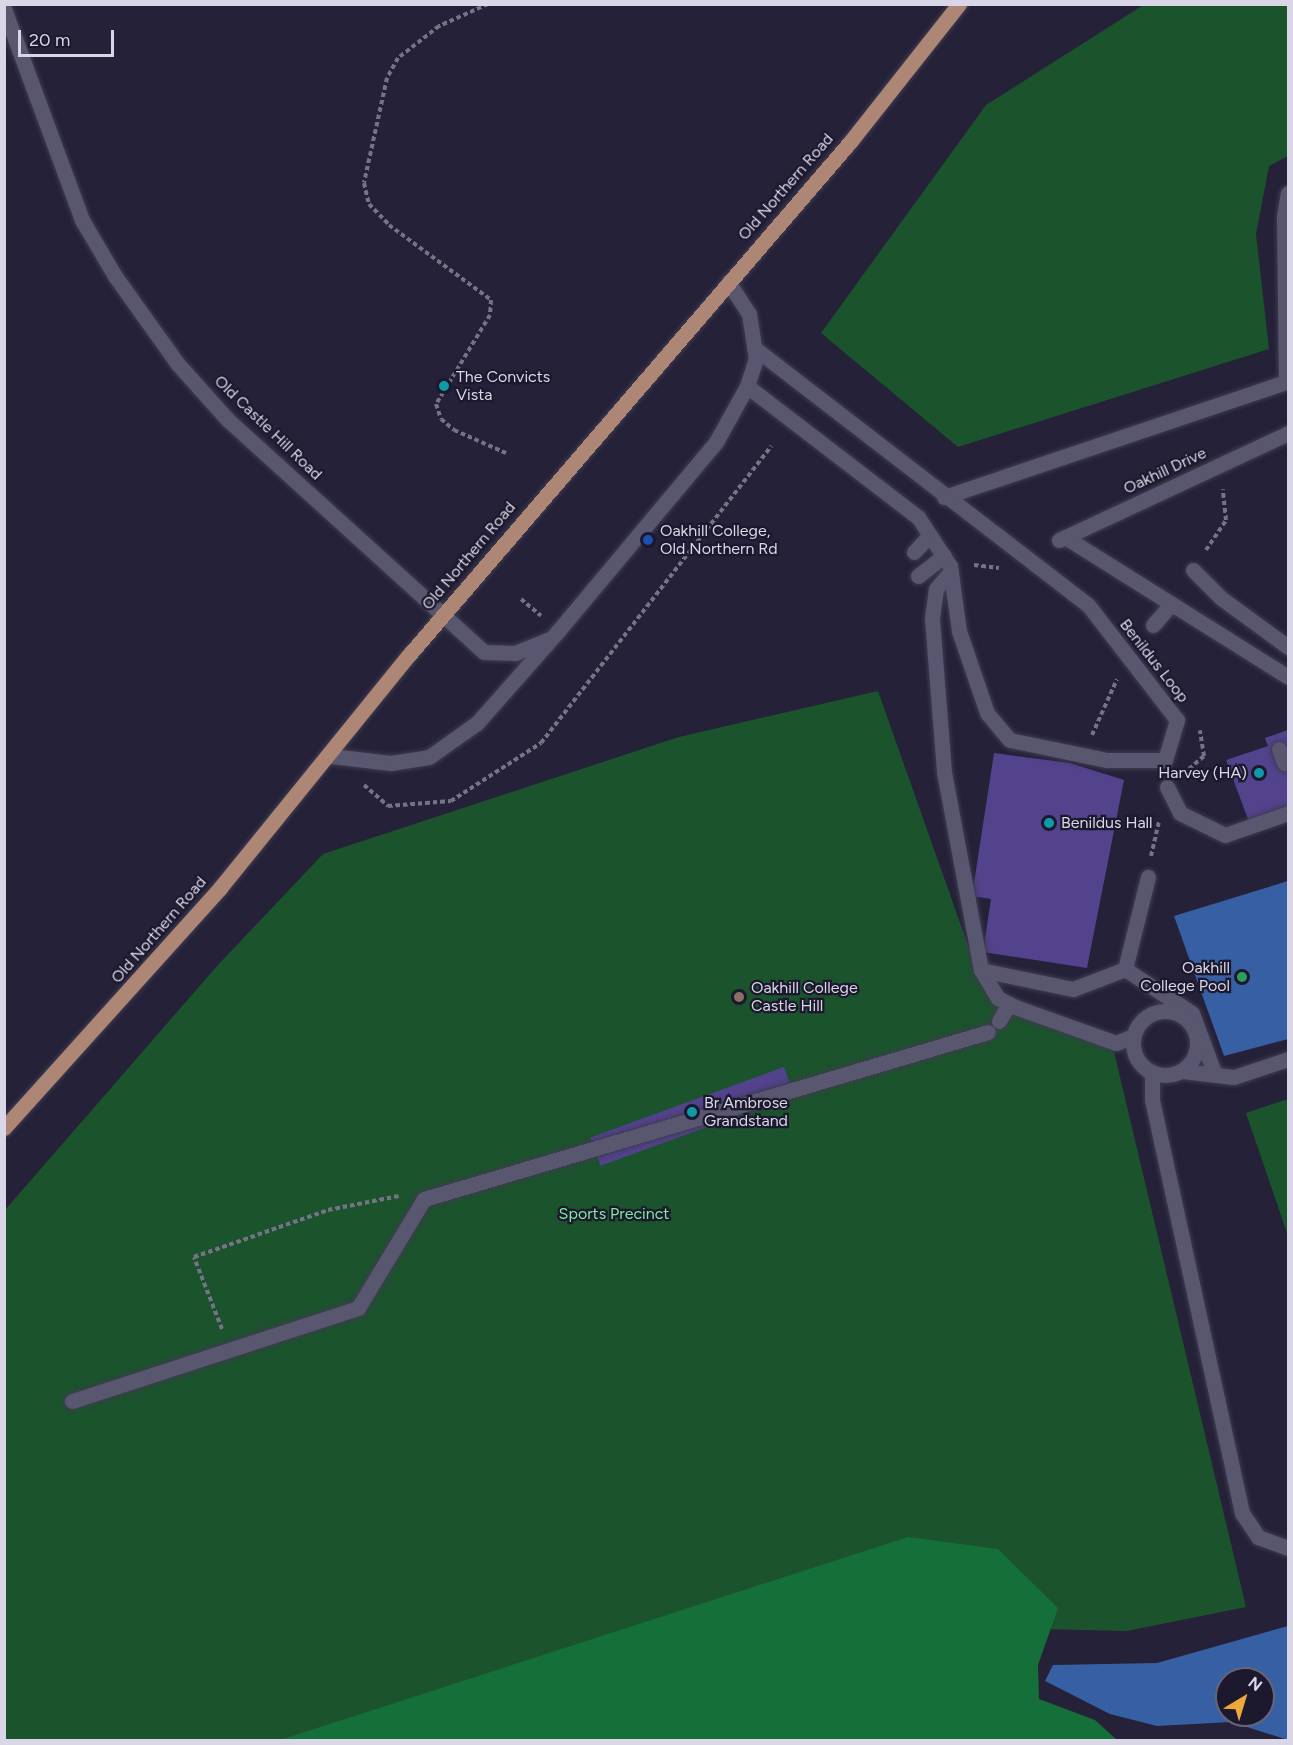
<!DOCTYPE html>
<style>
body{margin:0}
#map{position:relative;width:1293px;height:1745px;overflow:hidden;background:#252138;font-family:Figtree,sans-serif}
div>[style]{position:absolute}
.green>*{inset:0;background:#1b532d}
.forest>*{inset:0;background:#146f38}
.water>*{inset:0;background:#3760a4}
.building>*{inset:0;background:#53428c;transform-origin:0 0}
.path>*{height:4px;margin-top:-2px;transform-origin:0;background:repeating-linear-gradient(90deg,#767386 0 4.5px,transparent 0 7.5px)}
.roads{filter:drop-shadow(0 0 2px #3f3b4f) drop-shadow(0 0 2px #3f3b4f)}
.minor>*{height:15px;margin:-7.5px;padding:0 7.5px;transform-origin:7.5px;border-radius:7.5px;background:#595670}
.minor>.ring{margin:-7.5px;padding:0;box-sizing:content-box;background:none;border:15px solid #595670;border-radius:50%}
.major>*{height:15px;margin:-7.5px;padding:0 7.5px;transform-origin:7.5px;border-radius:7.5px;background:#ae8676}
.dots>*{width:16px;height:16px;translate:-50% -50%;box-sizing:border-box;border:3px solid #1c182e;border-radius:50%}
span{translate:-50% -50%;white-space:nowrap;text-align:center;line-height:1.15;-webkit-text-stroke:4.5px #1c182e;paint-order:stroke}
.street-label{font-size:16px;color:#d9d7e7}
.poi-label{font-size:16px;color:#d9d7e7}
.left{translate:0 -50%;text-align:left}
.right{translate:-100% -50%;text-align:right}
.park-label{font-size:16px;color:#7feb9c}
.frame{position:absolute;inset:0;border:6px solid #d9d7e7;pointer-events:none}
.north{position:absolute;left:1215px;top:1667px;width:60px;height:60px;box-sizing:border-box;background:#1c182e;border:2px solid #686478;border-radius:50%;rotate:38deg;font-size:16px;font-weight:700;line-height:24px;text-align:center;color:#d9d7e7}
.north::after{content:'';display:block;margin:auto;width:21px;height:27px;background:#eda83c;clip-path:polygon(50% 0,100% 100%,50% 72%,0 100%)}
.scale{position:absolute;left:18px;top:30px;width:96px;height:27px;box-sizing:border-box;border:3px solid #d9d7e7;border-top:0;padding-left:8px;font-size:18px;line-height:21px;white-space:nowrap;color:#d9d7e7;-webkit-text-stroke:4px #1c182e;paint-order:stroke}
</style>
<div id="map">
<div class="green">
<i style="clip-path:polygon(1145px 4px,1288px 5px,1288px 156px,1269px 166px,1256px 234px,1269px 349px,958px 447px,821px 333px,986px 105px)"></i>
<i style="clip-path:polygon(878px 691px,982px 985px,1110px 1035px,1246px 1607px,1127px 1631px,1040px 1629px,297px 1740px,5px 1740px,5px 1210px,217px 966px,323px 854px,679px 737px)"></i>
<i style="clip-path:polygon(1288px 1099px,1288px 1236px,1246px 1113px)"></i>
</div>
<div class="forest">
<i style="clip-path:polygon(908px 1537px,998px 1549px,1058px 1608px,1038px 1665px,1039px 1699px,1095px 1720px,1117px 1740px,280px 1740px)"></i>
</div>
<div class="water">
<i style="clip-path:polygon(1288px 881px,1288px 1039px,1224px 1056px,1174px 916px)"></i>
<i style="clip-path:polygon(evenodd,1288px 1626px,1288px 1740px,1231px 1722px,1157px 1726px,1110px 1714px,1045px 1681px,1053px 1665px,1157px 1663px,1288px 1626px,1227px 1679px,1263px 1679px,1263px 1715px,1227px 1715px,1227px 1679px)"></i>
</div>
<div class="building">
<i style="clip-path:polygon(1288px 730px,1288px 809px,1249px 822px,1226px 760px,1268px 746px,1265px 738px)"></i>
<i style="clip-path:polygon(994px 753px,1070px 763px,1124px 780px,1087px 968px,983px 952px,991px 899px,972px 896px)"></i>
<i style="left:784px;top:1067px;width:30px;height:206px;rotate:70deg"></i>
</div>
<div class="path">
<i style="left:488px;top:4px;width:54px;rotate:155.8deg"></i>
<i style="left:439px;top:26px;width:52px;rotate:142deg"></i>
<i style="left:398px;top:58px;width:23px;rotate:119deg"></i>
<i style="left:387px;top:78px;width:107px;rotate:102.4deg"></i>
<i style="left:364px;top:183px;width:22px;rotate:77deg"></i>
<i style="left:369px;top:204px;width:29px;rotate:46deg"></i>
<i style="left:389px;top:225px;width:127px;rotate:36.3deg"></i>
<i style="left:491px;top:300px;width:15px;rotate:94deg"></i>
<i style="left:490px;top:315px;width:104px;rotate:121.2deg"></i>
<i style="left:436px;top:404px;width:16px;rotate:72deg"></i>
<i style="left:441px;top:419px;width:17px;rotate:40deg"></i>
<i style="left:454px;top:430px;width:57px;rotate:23.9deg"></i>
<i style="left:1206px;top:550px;width:36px;rotate:-56deg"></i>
<i style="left:1226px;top:520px;width:31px;rotate:-96deg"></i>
<i style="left:974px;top:565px;width:25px;rotate:7deg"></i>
<i style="left:521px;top:599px;width:26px;rotate:40deg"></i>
<i style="left:1092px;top:735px;width:61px;rotate:-65.9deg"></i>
<i style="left:1189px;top:769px;width:20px;rotate:-41deg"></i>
<i style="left:1204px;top:756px;width:26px;rotate:-99deg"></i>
<i style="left:364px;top:785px;width:32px;rotate:41deg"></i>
<i style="left:388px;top:806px;width:63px;rotate:-4.5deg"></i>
<i style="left:451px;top:801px;width:107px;rotate:-32.8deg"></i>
<i style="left:541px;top:743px;width:376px;rotate:-52.2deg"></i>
<i style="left:1151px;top:856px;width:35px;rotate:-77deg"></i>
<i style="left:222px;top:1329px;width:77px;rotate:-111.3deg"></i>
<i style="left:194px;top:1257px;width:142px;rotate:-19.3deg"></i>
<i style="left:328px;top:1210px;width:72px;rotate:-11.2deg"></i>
</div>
<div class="roads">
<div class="minor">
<i style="left:4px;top:9px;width:225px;rotate:69.7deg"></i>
<i style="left:82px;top:220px;width:65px;rotate:59.5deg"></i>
<i style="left:115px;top:276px;width:107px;rotate:54.5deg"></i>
<i style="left:177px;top:363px;width:75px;rotate:48.2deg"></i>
<i style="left:227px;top:419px;width:347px;rotate:42.2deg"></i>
<i style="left:484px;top:652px;width:31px;rotate:2deg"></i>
<i style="left:515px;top:653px;width:38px;rotate:-22deg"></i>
<i style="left:747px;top:386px;width:215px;rotate:37.5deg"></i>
<i style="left:918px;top:517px;width:59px;rotate:56.9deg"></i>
<i style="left:950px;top:566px;width:66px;rotate:82.1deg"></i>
<i style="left:959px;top:631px;width:87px;rotate:71.1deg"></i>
<i style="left:987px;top:713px;width:35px;rotate:50deg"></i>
<i style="left:1010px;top:740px;width:99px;rotate:11.7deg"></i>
<i style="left:1107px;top:760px;width:58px"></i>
<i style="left:1165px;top:760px;width:42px;rotate:-73.3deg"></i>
<i style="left:1177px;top:720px;width:145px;rotate:-127.7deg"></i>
<i style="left:1088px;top:605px;width:421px;rotate:-142.4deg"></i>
<i style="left:944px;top:497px;width:361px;rotate:-18.6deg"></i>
<i style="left:1286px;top:382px;width:165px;rotate:-90.7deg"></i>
<i style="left:1284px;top:217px;width:24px;rotate:-81deg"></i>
<i style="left:1065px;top:537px;width:263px;rotate:32.1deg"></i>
<i style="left:1059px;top:540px;width:253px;rotate:-25deg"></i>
<i style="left:914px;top:552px;width:23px;rotate:-47deg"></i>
<i style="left:1193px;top:570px;width:40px;rotate:45deg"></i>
<i style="left:1221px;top:598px;width:83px;rotate:36.2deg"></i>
<i style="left:951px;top:571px;width:23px;rotate:130deg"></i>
<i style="left:936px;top:589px;width:30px;rotate:98deg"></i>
<i style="left:932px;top:619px;width:153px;rotate:85.5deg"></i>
<i style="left:944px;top:772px;width:201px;rotate:79.4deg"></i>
<i style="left:981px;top:970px;width:33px;rotate:59deg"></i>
<i style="left:998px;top:998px;width:19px;rotate:28deg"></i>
<i style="left:1015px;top:1007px;width:107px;rotate:19.6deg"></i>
<i style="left:1116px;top:1043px;width:18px;rotate:-22deg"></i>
<i style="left:918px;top:576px;width:33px;rotate:-38deg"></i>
<i style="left:1153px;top:625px;width:28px;rotate:-49deg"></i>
<i style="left:1279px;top:749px;width:15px;rotate:70deg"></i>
<i style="left:331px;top:756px;width:60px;rotate:6.7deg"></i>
<i style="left:391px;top:763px;width:38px;rotate:-9deg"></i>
<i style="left:429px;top:757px;width:59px;rotate:-35.3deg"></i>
<i style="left:477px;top:723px;width:123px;rotate:-48.6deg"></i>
<i style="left:558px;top:631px;width:246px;rotate:-50.1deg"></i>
<i style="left:716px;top:442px;width:64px;rotate:-61deg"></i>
<i style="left:747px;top:386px;width:28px;rotate:-72deg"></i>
<i style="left:756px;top:359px;width:46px;rotate:-98.8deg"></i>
<i style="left:749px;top:314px;width:38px;rotate:-123deg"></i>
<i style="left:1167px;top:787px;width:29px;rotate:63deg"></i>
<i style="left:1180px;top:813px;width:50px;rotate:26.1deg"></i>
<i style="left:1225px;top:835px;width:67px;rotate:-19.2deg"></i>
<i style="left:1125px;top:969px;width:80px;rotate:33.3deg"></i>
<i style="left:1192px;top:1013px;width:66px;rotate:69.6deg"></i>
<i style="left:981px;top:970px;width:94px;rotate:11.7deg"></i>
<i style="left:1073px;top:989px;width:56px;rotate:-21deg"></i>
<i style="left:1125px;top:969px;width:95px;rotate:-76deg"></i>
<i class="ring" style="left:1133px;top:1011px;width:49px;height:49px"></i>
<i style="left:999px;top:1021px;width:20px;rotate:-60deg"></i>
<i style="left:1182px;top:1071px;width:52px;rotate:6.6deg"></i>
<i style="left:1234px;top:1077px;width:57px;rotate:-18.4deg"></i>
<i style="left:1152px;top:1072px;width:28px;rotate:90deg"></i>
<i style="left:1152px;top:1100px;width:423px;rotate:77.7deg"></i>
<i style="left:1242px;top:1513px;width:29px;rotate:56deg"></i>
<i style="left:1258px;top:1537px;width:32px;rotate:20deg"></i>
<i style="left:72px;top:1401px;width:301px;rotate:-18deg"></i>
<i style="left:358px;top:1308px;width:127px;rotate:-58.8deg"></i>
<i style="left:424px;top:1199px;width:588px;rotate:-16.49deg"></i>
</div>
<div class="major">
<i style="left:4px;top:1128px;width:323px;rotate:-48deg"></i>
<i style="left:220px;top:888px;width:299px;rotate:-51deg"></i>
<i style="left:408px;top:656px;width:678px;rotate:-49.31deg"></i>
<i style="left:850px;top:142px;width:176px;rotate:-51.7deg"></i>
</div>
</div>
<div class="dots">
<i style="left:444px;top:386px;background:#0f9aa8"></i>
<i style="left:648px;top:540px;background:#1a4fb4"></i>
<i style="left:1259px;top:773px;background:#0f9aa8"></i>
<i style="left:1049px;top:823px;background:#0f9aa8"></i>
<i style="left:1242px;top:977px;background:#2e9e5b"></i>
<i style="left:739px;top:997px;background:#8d6e63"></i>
<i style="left:692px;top:1112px;background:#0f9aa8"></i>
</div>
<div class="street-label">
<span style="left:786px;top:187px;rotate:-49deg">Old Northern Road</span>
<span style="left:268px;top:428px;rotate:44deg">Old Castle Hill Road</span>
<span style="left:1165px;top:471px;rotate:-25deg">Oakhill Drive</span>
<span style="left:469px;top:556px;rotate:-50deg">Old Northern Road</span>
<span style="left:1154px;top:661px;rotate:52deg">Benildus Loop</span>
<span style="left:159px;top:930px;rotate:-49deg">Old Northern Road</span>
</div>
<div class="poi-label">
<span class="left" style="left:456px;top:386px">The Convicts<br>Vista</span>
<span class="left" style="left:660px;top:540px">Oakhill College,<br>Old Northern Rd</span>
<span class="right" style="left:1247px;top:773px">Harvey (HA)</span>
<span class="left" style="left:1061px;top:823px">Benildus Hall</span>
<span class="right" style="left:1230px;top:977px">Oakhill<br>College Pool</span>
<span class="left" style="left:751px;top:997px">Oakhill College<br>Castle Hill</span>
<span class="left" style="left:704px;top:1112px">Br Ambrose<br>Grandstand</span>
</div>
<div class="park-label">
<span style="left:614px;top:1214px">Sports Precinct</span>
</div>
<div class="frame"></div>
<div class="north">N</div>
<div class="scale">20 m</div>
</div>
